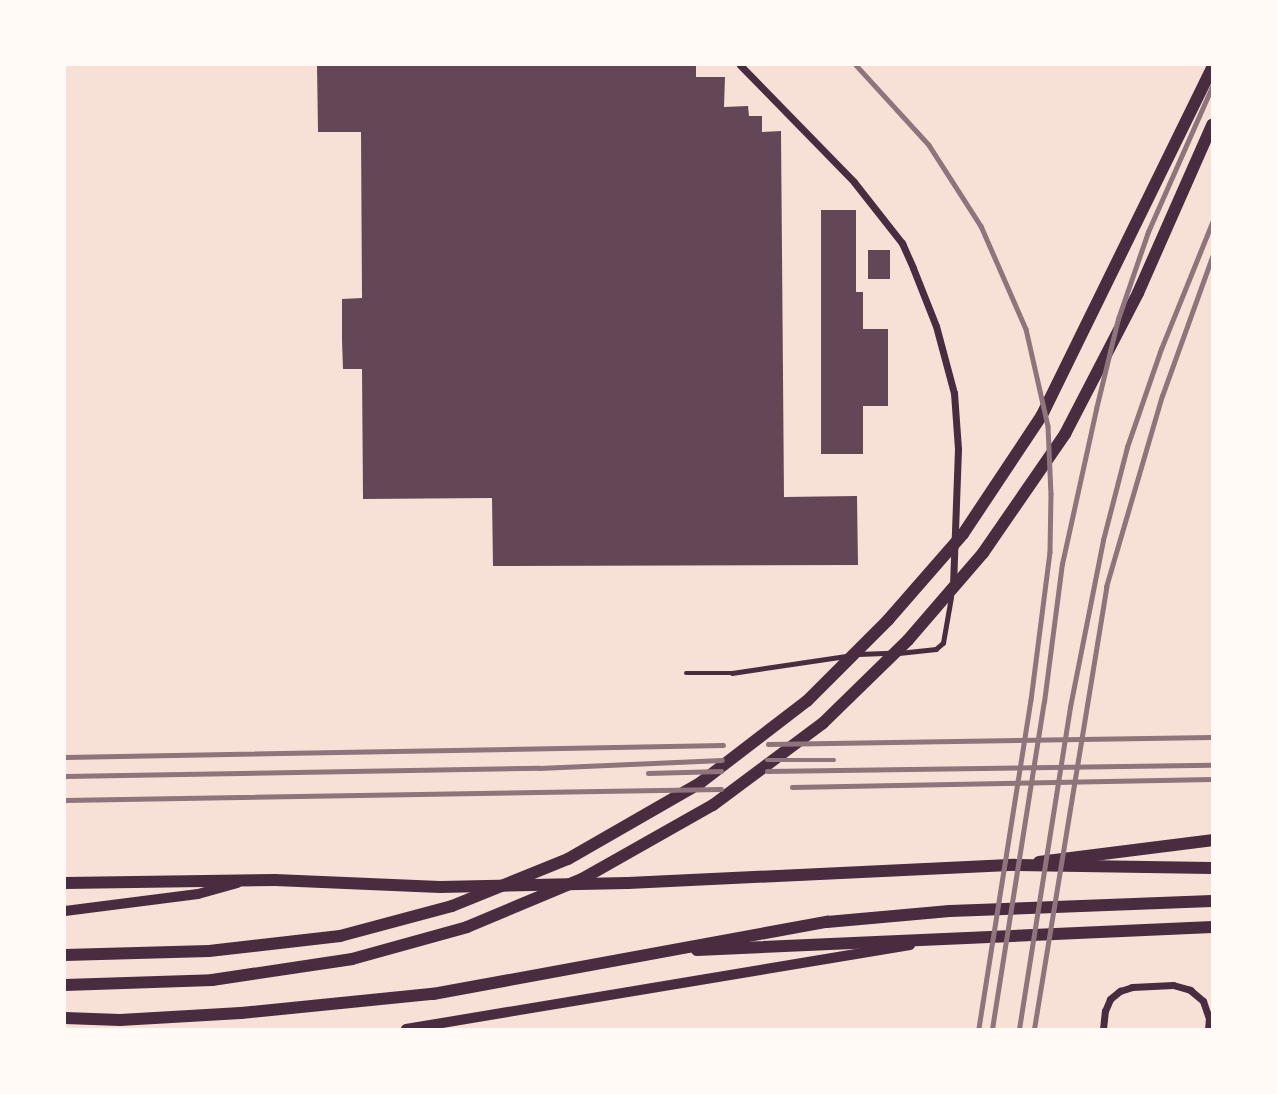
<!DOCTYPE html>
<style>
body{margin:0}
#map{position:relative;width:1277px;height:1094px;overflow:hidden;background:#f7e1d7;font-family:Overpass,sans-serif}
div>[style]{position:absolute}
.building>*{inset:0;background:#644757;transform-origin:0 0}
.service>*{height:4.5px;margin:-2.25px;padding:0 2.25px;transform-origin:2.25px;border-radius:2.25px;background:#4a2c40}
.minor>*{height:7px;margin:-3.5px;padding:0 3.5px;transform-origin:3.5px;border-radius:3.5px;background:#4a2c40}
.tertiary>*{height:10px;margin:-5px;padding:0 5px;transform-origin:5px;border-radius:5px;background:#4a2c40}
.secondary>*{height:12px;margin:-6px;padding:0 6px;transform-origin:6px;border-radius:6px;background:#4a2c40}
.primary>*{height:12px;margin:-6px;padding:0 6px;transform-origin:6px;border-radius:6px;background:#4a2c40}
.rail>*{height:4.5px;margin:-2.25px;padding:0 2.25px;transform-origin:2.25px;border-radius:2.25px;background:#8f747c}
span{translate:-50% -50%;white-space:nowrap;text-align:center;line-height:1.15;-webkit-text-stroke:5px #fffaf5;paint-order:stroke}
.frame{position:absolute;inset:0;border:66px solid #fffaf5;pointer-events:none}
</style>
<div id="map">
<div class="building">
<i style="clip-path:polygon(317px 65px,696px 65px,696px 77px,725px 77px,724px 107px,748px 106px,749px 116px,762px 116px,762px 132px,781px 131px,784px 497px,857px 496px,858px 565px,493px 566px,492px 498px,363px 499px,362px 369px,343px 369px,342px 341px,342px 299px,362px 298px,361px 132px,318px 132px)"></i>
<i style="clip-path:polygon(821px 210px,856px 210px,856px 292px,863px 292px,863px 329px,888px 329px,888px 406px,863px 406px,863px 454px,821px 454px)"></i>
<i style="left:868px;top:250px;width:22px;height:29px"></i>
</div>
<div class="service">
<i style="left:899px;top:653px;width:37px;rotate:-6deg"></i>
<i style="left:936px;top:649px;width:9px;rotate:-41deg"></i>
<i style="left:943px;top:643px;width:47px;rotate:-80.1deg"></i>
<i style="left:858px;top:654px;width:33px;rotate:-2deg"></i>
<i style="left:686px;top:673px;width:46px"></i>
<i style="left:732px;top:673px;width:115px;rotate:-8.5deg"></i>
</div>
<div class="minor">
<i style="left:740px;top:65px;width:163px;rotate:45.7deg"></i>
<i style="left:854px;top:182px;width:78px;rotate:51.8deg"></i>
<i style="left:902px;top:243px;width:27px;rotate:66deg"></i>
<i style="left:913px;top:268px;width:62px;rotate:68.4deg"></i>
<i style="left:936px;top:326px;width:69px;rotate:75deg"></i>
<i style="left:954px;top:393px;width:56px;rotate:85.9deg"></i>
<i style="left:958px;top:449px;width:136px;rotate:92.1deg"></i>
<i style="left:1103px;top:1029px;width:18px;rotate:-84deg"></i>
<i style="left:1105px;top:1011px;width:13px;rotate:-67deg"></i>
<i style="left:1110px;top:999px;width:13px;rotate:-39deg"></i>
<i style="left:1120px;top:991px;width:13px;rotate:-18deg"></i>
<i style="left:1132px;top:987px;width:41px;rotate:-2.8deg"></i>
<i style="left:1173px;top:985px;width:18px;rotate:16deg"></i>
<i style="left:1190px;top:990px;width:17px;rotate:40deg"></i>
<i style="left:1203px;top:1001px;width:18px;rotate:71deg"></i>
<i style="left:1209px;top:1018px;width:11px;rotate:95deg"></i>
</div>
<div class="tertiary">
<i style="left:65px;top:911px;width:134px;rotate:-7.3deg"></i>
<i style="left:198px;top:894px;width:41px;rotate:-15.8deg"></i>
<i style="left:406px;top:1029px;width:511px;rotate:-9.46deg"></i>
</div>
<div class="secondary">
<i style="left:1039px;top:862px;width:174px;rotate:-7.2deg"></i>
<i style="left:697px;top:950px;width:516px;rotate:-2.56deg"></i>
</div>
<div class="primary">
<i style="left:65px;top:883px;width:210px;rotate:-0.8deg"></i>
<i style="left:275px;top:880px;width:165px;rotate:2.4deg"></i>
<i style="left:440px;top:887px;width:188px;rotate:-1.2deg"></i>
<i style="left:628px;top:883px;width:387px;rotate:-2.7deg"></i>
<i style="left:1015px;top:865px;width:197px;rotate:0.9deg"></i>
<i style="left:65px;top:955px;width:144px;rotate:-1.6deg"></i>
<i style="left:209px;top:951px;width:132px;rotate:-6.5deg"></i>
<i style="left:340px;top:936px;width:116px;rotate:-15deg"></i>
<i style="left:452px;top:906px;width:125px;rotate:-22.1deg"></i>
<i style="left:568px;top:859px;width:152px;rotate:-29.9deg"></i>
<i style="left:700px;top:783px;width:135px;rotate:-37.5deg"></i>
<i style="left:807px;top:701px;width:115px;rotate:-45deg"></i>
<i style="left:888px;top:620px;width:114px;rotate:-48.9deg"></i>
<i style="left:963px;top:534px;width:143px;rotate:-56.4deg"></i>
<i style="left:1042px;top:415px;width:386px;rotate:-63.9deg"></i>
<i style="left:65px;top:985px;width:147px;rotate:-1.9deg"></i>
<i style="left:212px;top:980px;width:142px;rotate:-8.5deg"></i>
<i style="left:352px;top:959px;width:119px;rotate:-15.5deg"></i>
<i style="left:467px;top:927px;width:125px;rotate:-22.7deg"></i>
<i style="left:582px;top:879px;width:150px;rotate:-29.5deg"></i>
<i style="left:713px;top:805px;width:137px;rotate:-36.7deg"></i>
<i style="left:823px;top:723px;width:119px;rotate:-44.3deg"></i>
<i style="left:908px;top:640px;width:115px;rotate:-49.2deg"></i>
<i style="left:983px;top:553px;width:145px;rotate:-55.4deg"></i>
<i style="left:1065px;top:434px;width:159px;rotate:-62.6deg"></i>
<i style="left:1138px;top:293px;width:184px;rotate:-66.2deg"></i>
<i style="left:65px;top:1018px;width:55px;rotate:2.1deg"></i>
<i style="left:120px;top:1020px;width:121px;rotate:-3.3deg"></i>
<i style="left:241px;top:1013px;width:193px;rotate:-5.7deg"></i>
<i style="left:433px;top:994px;width:401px;rotate:-10.4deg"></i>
<i style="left:827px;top:922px;width:123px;rotate:-5.1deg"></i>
<i style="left:950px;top:911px;width:262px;rotate:-2.2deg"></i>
</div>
<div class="rail">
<i style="left:856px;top:65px;width:108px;rotate:47.6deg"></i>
<i style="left:929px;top:145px;width:96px;rotate:57.3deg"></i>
<i style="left:981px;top:226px;width:112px;rotate:66.4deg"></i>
<i style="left:1026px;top:329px;width:99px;rotate:77.2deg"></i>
<i style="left:1048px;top:426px;width:68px;rotate:87.5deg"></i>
<i style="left:1051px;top:494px;width:58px;rotate:91deg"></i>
<i style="left:1050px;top:552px;width:149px;rotate:97.3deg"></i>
<i style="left:1031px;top:700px;width:333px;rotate:99deg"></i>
<i style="left:768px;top:744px;width:444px;rotate:-0.9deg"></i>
<i style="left:65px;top:757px;width:658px;rotate:-1.04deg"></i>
<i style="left:767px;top:760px;width:67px"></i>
<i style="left:767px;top:771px;width:445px;rotate:-0.8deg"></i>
<i style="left:648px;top:773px;width:73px;rotate:-1.6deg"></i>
<i style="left:65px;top:776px;width:474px;rotate:-1deg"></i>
<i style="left:539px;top:768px;width:183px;rotate:-2.5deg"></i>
<i style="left:792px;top:787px;width:420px;rotate:-1.1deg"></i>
<i style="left:65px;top:800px;width:656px;rotate:-0.96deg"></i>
<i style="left:992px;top:1029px;width:331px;rotate:-81deg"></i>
<i style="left:1044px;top:702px;width:139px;rotate:-82.6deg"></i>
<i style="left:1062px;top:564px;width:159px;rotate:-77.6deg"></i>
<i style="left:1096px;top:409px;width:93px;rotate:-76.3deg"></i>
<i style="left:1118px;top:319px;width:92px;rotate:-71deg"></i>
<i style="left:1148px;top:232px;width:158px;rotate:-66.2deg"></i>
<i style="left:1019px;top:1029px;width:326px;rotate:-81deg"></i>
<i style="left:1070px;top:707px;width:170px;rotate:-78.8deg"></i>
<i style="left:1103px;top:540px;width:96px;rotate:-75.5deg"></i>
<i style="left:1127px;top:447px;width:104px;rotate:-70.9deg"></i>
<i style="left:1161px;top:349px;width:136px;rotate:-68deg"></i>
<i style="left:1034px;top:1029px;width:448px;rotate:-80.7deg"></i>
<i style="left:1106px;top:587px;width:199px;rotate:-73.7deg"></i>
<i style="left:1162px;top:396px;width:148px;rotate:-70.2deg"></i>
</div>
<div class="frame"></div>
</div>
